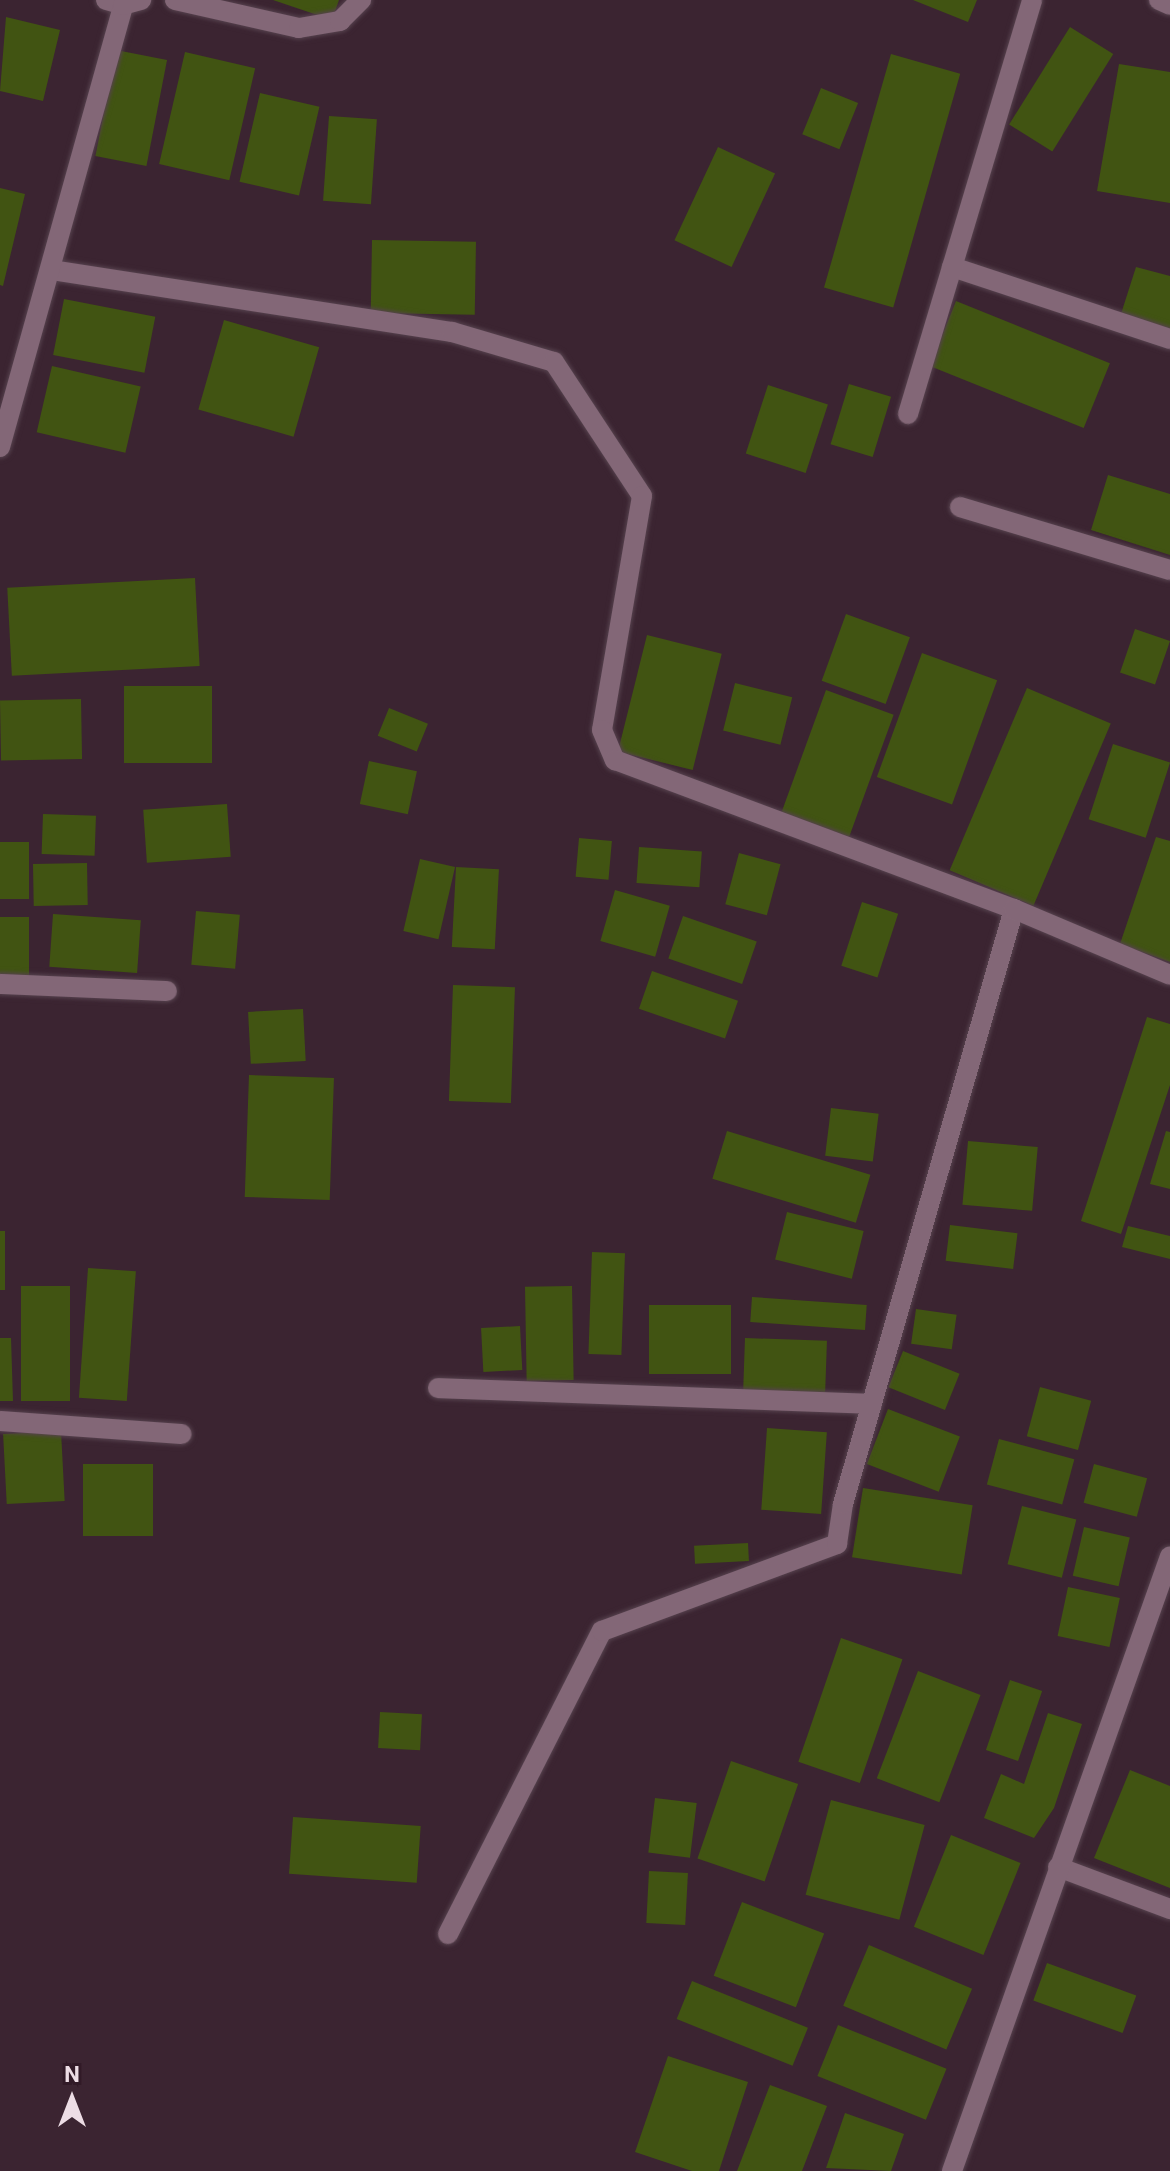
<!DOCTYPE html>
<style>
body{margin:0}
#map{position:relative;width:1170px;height:2171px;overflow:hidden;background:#3b2431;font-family:Roboto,sans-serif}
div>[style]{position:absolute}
.building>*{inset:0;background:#415412;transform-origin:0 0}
.roads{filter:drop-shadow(0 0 2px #56424e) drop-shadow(0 0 2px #56424e)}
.service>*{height:20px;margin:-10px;padding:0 10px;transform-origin:10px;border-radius:10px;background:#836777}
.minor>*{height:20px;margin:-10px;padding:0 10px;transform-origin:10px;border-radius:10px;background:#836777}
span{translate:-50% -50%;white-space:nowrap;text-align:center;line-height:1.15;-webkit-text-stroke:6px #311a27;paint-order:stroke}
.north{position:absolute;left:32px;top:2059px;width:80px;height:80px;-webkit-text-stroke:6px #311a27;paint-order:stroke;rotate:0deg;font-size:22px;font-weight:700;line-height:32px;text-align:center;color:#eddde5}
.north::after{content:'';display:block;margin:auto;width:28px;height:36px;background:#eddde5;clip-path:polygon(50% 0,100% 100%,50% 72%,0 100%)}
</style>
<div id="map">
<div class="building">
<i style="clip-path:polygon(273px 0,339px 0,332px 20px)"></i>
<i style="clip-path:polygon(913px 0,977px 0,968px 22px)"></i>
<i style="clip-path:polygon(6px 17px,60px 30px,43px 101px,0 91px)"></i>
<i style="left:1070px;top:27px;width:51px;height:115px;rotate:32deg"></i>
<i style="left:116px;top:50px;width:52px;height:108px;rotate:11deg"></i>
<i style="left:185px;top:52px;width:72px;height:115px;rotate:13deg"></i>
<i style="left:891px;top:54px;width:72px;height:243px;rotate:16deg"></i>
<i style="clip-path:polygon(1119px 64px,1170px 72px,1170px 203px,1097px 191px)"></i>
<i style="left:821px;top:88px;width:40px;height:50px;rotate:22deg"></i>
<i style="left:260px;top:93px;width:61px;height:91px;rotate:13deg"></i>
<i style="left:329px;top:116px;width:48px;height:85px;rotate:4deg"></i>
<i style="left:718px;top:147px;width:63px;height:103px;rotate:25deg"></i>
<i style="clip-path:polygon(0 188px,25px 194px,3px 286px,0 285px)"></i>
<i style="left:372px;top:240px;width:104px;height:73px;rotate:1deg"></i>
<i style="clip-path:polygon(1136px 267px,1170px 276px,1170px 332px,1120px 317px)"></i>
<i style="left:64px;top:299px;width:93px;height:57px;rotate:11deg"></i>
<i style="left:956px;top:301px;width:166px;height:70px;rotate:22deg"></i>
<i style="left:224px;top:320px;width:99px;height:93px;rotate:16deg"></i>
<i style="left:52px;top:366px;width:91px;height:68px;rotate:13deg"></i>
<i style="left:849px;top:384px;width:44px;height:63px;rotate:17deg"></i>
<i style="left:768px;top:385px;width:63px;height:72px;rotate:18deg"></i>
<i style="clip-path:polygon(1108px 475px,1170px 494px,1170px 555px,1091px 530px)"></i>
<i style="left:195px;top:578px;width:88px;height:188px;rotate:87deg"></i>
<i style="left:846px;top:614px;width:68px;height:71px;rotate:20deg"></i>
<i style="left:1135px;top:629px;width:37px;height:46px;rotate:19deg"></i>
<i style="left:647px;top:635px;width:77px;height:120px;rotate:14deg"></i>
<i style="left:922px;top:653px;width:80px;height:132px;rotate:20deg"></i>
<i style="left:735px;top:683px;width:59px;height:49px;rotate:14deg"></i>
<i style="left:124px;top:686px;width:88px;height:77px"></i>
<i style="left:1027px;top:688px;width:91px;height:198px;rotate:23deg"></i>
<i style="left:826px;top:690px;width:72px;height:130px;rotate:20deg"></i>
<i style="left:81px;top:699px;width:60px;height:81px;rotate:89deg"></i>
<i style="left:389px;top:708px;width:42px;height:30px;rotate:22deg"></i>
<i style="left:1113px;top:744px;width:60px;height:79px;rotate:18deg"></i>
<i style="left:369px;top:761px;width:49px;height:44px;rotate:12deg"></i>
<i style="left:227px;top:804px;width:53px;height:84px;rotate:86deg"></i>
<i style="left:43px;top:814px;width:53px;height:40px;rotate:2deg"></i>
<i style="clip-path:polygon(1156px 837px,1170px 841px,1170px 962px,1120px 944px)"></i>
<i style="left:579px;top:838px;width:33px;height:39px;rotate:5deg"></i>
<i style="left:0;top:842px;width:29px;height:57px"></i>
<i style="left:639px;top:847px;width:63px;height:36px;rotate:4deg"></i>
<i style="left:739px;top:853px;width:43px;height:53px;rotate:15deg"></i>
<i style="left:420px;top:859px;width:36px;height:74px;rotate:13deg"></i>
<i style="left:87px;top:863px;width:42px;height:54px;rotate:89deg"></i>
<i style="left:456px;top:867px;width:43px;height:80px;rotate:3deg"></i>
<i style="left:615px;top:890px;width:57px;height:53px;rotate:16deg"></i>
<i style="left:862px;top:902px;width:38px;height:67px;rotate:18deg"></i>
<i style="left:196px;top:911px;width:44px;height:54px;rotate:5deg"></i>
<i style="left:53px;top:914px;width:88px;height:53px;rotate:4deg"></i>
<i style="left:683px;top:916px;width:78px;height:45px;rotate:19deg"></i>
<i style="left:0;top:917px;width:29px;height:59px"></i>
<i style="left:652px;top:971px;width:91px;height:40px;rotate:19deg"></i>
<i style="left:453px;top:985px;width:62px;height:116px;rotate:2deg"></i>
<i style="left:303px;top:1009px;width:52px;height:55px;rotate:87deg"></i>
<i style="clip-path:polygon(1147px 1017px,1170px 1024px,1170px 1085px,1121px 1234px,1081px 1221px)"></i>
<i style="left:249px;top:1075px;width:85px;height:122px;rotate:2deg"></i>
<i style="left:831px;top:1108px;width:48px;height:48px;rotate:7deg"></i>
<i style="left:727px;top:1131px;width:150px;height:50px;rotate:17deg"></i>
<i style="clip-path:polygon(1166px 1131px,1170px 1132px,1170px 1189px,1150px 1184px)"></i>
<i style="left:968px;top:1141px;width:70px;height:64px;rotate:5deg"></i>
<i style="left:787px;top:1212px;width:79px;height:49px;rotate:14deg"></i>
<i style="left:950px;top:1225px;width:68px;height:36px;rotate:7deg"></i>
<i style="clip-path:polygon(1128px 1226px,1170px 1236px,1170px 1259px,1122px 1247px)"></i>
<i style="left:0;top:1231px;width:5px;height:59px"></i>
<i style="left:592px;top:1252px;width:33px;height:102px;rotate:2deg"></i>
<i style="left:88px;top:1268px;width:48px;height:130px;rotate:4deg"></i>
<i style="left:21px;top:1286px;width:49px;height:115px"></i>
<i style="left:572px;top:1286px;width:94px;height:47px;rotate:89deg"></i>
<i style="left:752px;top:1297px;width:115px;height:25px;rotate:4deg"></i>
<i style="left:731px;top:1305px;width:69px;height:82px;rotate:90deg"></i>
<i style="left:916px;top:1309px;width:41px;height:35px;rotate:8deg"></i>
<i style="left:520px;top:1326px;width:44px;height:39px;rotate:87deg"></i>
<i style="clip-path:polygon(0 1338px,11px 1338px,13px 1401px,0 1401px)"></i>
<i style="left:745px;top:1338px;width:82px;height:54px;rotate:2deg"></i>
<i style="left:903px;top:1351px;width:61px;height:39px;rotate:22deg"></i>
<i style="left:1040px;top:1387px;width:53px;height:51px;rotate:15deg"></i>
<i style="left:888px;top:1409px;width:77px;height:59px;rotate:21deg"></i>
<i style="left:767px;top:1428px;width:60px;height:82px;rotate:4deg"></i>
<i style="left:61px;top:1431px;width:70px;height:58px;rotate:87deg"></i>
<i style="left:999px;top:1439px;width:78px;height:47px;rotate:15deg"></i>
<i style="left:83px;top:1464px;width:70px;height:72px"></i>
<i style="left:1094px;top:1464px;width:55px;height:40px;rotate:15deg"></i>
<i style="left:863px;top:1488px;width:111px;height:70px;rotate:9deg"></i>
<i style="left:1022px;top:1506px;width:56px;height:60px;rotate:14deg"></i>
<i style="left:1084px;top:1527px;width:47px;height:50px;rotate:13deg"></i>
<i style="left:748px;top:1543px;width:18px;height:54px;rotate:87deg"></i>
<i style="left:1068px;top:1587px;width:53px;height:50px;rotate:12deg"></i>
<i style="left:841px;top:1638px;width:65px;height:131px;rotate:19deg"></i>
<i style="left:918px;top:1671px;width:67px;height:115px;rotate:21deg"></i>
<i style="left:1010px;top:1680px;width:34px;height:74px;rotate:19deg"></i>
<i style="left:380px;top:1712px;width:42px;height:36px;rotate:3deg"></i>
<i style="clip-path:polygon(1048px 1713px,1082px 1724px,1054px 1808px,1034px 1838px,984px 1818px,1001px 1774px,1024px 1784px)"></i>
<i style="left:731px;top:1761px;width:71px;height:103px;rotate:19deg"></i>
<i style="clip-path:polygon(1130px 1770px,1170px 1786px,1170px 1888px,1094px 1858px)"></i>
<i style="left:655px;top:1798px;width:42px;height:55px;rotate:7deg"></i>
<i style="left:831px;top:1800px;width:97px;height:98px;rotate:15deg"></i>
<i style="left:293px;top:1817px;width:128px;height:57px;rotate:4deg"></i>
<i style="left:951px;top:1835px;width:75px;height:99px;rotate:22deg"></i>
<i style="left:649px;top:1871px;width:39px;height:52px;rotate:3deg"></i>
<i style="left:742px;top:1902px;width:88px;height:79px;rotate:21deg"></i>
<i style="left:869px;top:1945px;width:112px;height:66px;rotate:23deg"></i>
<i style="left:1047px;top:1963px;width:95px;height:40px;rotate:20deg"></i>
<i style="left:692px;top:1981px;width:125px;height:41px;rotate:22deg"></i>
<i style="left:838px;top:2025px;width:117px;height:55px;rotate:22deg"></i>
<i style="clip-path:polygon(668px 2056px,748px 2082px,719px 2171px,692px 2171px,635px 2152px)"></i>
<i style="clip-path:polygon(770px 2085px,827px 2106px,802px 2171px,737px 2171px)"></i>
<i style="clip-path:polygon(845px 2113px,904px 2134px,891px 2171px,826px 2168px)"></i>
</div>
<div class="roads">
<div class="service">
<i style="left:106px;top:0;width:18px;rotate:16deg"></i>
<i style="left:960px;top:507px;width:219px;rotate:16.7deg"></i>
<i style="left:438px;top:1388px;width:434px;rotate:2.1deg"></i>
<i style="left:448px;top:1934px;width:340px;rotate:-63.1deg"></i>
<i style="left:602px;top:1631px;width:251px;rotate:-20.3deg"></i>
<i style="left:837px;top:1544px;width:40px;rotate:-81.5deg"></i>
<i style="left:843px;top:1504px;width:619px;rotate:-73.97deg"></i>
</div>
<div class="minor">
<i style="left:175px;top:0;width:127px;rotate:12.7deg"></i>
<i style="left:299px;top:28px;width:42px;rotate:-9.7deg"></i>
<i style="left:340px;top:21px;width:30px;rotate:-45deg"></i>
<i style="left:1159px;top:0;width:12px;rotate:24deg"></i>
<i style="left:952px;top:267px;width:230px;rotate:18.3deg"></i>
<i style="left:51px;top:270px;width:406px;rotate:8.8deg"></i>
<i style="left:452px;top:332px;width:106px;rotate:16.4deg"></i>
<i style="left:554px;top:362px;width:160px;rotate:56.7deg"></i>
<i style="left:642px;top:496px;width:237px;rotate:99.7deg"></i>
<i style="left:602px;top:730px;width:33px;rotate:67deg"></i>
<i style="left:615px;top:760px;width:426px;rotate:20.5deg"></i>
<i style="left:1014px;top:909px;width:169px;rotate:22.9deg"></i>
<i style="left:908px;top:414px;width:432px;rotate:-73.3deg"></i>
<i style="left:0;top:447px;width:459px;rotate:-74.4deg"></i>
<i style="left:123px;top:5px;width:19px;rotate:-16deg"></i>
<i style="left:0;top:984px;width:167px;rotate:2.4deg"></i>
<i style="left:0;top:1421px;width:182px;rotate:4.1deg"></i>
<i style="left:1058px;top:1867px;width:120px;rotate:20.6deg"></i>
<i style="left:952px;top:2171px;width:652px;rotate:-70.48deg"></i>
</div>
</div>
<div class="north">N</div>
</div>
